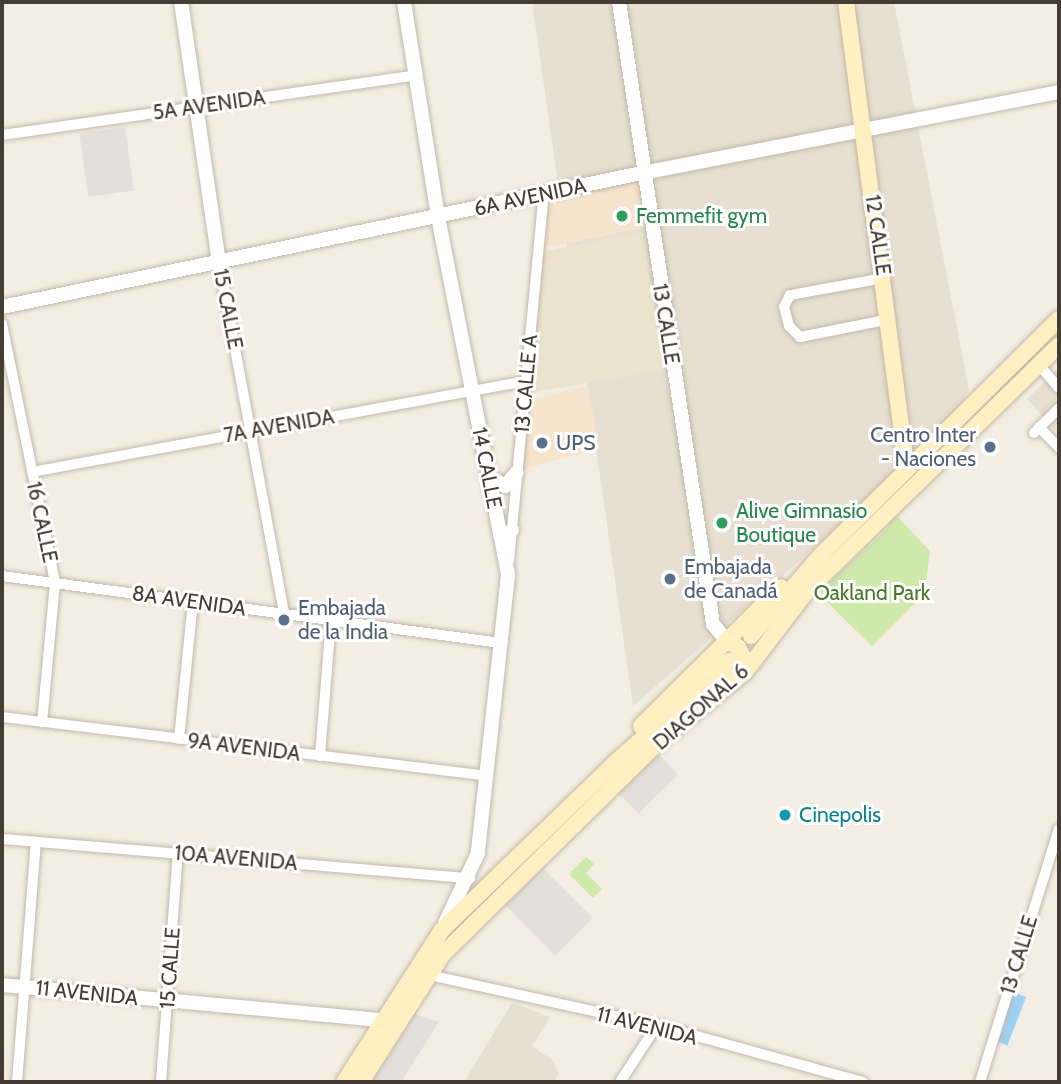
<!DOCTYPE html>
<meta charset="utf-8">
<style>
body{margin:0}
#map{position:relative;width:1061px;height:1084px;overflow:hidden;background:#f3eee3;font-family:Cabin,sans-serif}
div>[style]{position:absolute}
.residential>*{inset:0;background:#e7dfd1}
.commercial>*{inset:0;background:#f6e4cd}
.education>*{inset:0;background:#ece3cc}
.green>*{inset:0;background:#cee9aa}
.parking>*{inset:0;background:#e3e0dc;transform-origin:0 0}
.water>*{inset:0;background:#9cd1f3;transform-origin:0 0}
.roads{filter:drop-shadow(0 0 2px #c1b8a9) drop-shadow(0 0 2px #c1b8a9)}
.minor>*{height:10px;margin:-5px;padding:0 5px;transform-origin:5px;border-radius:5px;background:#fff}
.tertiary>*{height:14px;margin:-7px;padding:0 7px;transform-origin:7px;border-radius:7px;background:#fff}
.secondary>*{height:16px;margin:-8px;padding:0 8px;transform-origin:8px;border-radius:8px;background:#ffefc1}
.dots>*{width:19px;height:19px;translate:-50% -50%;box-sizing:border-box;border:4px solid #fff;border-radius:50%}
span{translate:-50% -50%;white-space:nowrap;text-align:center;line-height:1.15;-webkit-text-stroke:6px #fff;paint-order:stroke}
.street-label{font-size:21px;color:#453d33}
.leisure-label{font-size:21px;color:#27864d}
.left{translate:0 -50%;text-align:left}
.service-label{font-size:21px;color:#4e5e75}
.right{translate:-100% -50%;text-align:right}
.park-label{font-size:21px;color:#467825}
.culture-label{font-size:21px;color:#0d838f}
.frame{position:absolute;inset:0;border:4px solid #453d33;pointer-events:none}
</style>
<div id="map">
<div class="residential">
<i style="clip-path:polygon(532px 2px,894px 2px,969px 390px,937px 441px,633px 706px)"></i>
<i style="clip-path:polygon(1059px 368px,1059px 434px,1027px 399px)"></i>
<i style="clip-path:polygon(512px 1003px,550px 1017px,532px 1046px,551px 1059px,559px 1073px,554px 1082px,464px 1082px)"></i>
</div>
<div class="commercial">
<i style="clip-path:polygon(639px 182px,646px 227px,544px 248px,549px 200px)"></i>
<i style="clip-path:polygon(588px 386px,599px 448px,524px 469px,530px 400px)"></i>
</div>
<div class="education">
<i style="clip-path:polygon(642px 232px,663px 370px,529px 393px,542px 252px)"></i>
</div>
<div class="green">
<i style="clip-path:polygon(894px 513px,930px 551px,925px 593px,872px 646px,829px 604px,822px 590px,887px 528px)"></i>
<i style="clip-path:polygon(586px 857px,594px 864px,586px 873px,602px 889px,593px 898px,569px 874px)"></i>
</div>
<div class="parking">
<i style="left:125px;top:127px;width:64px;height:46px;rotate:82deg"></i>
<i style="left:657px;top:753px;width:30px;height:56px;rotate:45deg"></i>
<i style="left:542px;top:867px;width:72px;height:53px;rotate:45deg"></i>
<i style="clip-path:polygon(414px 1014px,439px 1022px,401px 1082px,371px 1082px)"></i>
</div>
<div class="water">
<i style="left:1013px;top:992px;width:14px;height:52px;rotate:21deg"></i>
</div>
<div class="roads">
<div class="minor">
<i style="left:2px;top:135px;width:419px;rotate:-8.2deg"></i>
<i style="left:219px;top:262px;width:358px;rotate:79.5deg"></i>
<i style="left:884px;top:278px;width:96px;rotate:169.7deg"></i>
<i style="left:790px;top:295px;width:13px;rotate:117deg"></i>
<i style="left:784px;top:307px;width:20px;rotate:75deg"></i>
<i style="left:789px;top:326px;width:16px;rotate:45deg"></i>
<i style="left:800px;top:337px;width:92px;rotate:-11.3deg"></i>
<i style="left:2px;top:324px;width:264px;rotate:78.4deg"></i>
<i style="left:55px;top:583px;width:140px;rotate:95.3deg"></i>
<i style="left:1039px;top:365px;width:30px;rotate:49deg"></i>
<i style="left:1039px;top:427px;width:29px;rotate:46deg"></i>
<i style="left:1034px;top:433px;width:35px;rotate:-45deg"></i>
<i style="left:32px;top:472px;width:502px;rotate:-10.44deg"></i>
<i style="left:509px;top:561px;width:369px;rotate:-84.6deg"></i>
<i style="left:2px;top:576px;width:503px;rotate:7.65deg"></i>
<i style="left:2px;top:717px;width:489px;rotate:6.9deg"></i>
<i style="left:179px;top:739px;width:138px;rotate:-84.2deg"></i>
<i style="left:320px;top:756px;width:136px;rotate:-85.4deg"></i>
<i style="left:2px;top:839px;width:470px;rotate:4.8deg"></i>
<i style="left:429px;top:975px;width:233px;rotate:12.4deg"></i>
<i style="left:657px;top:1025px;width:214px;rotate:15.5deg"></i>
<i style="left:17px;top:1082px;width:241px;rotate:-85.5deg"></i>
<i style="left:161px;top:1082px;width:230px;rotate:-85.8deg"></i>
<i style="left:620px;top:1082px;width:68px;rotate:-57deg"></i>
<i style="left:980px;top:1082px;width:265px;rotate:-72.7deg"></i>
</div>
<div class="tertiary">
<i style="left:181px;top:2px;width:263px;rotate:81.7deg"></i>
<i style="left:404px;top:2px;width:218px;rotate:81deg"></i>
<i style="left:438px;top:217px;width:365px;rotate:78.9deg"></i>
<i style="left:508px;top:575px;width:280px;rotate:96.2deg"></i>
<i style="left:478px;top:853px;width:77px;rotate:115.2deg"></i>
<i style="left:619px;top:2px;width:629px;rotate:81.41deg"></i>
<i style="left:713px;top:624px;width:22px;rotate:51deg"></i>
<i style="left:2px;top:307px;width:654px;rotate:-11.83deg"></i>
<i style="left:642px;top:173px;width:425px;rotate:-11deg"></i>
<i style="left:488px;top:476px;width:20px;rotate:30deg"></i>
<i style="left:505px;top:486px;width:18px;rotate:-49deg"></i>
<i style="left:500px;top:535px;width:7px;rotate:27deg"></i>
<i style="left:506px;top:538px;width:10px;rotate:-53deg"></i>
<i style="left:2px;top:985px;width:381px;rotate:5.3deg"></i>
</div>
<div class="secondary">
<i style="left:846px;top:2px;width:471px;rotate:82.6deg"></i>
<i style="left:751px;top:636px;width:107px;rotate:-49.2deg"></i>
<i style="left:821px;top:555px;width:335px;rotate:-44.8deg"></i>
<i style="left:727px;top:641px;width:13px;rotate:29deg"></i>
<i style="left:738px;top:647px;width:11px;rotate:63deg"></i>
<i style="left:743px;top:657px;width:19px;rotate:126deg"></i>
<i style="left:641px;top:726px;width:197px;rotate:-44.8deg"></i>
<i style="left:344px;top:1082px;width:181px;rotate:-57.2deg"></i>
<i style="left:442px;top:930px;width:242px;rotate:-44deg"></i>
<i style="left:616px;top:762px;width:152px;rotate:-41.8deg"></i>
<i style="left:361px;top:1082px;width:152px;rotate:-57.4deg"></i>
<i style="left:443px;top:954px;width:304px;rotate:-44.5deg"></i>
<i style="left:660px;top:741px;width:109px;rotate:-39.1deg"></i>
<i style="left:745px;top:672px;width:102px;rotate:-52.6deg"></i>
<i style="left:807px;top:591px;width:352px;rotate:-44.3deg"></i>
</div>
</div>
<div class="dots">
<i style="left:622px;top:216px;background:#2e9e5b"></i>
<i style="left:542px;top:443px;background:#5c6f8a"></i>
<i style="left:990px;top:447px;background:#5c6f8a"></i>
<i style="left:722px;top:523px;background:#2e9e5b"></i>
<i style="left:670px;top:579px;background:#5c6f8a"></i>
<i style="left:284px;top:620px;background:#5c6f8a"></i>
<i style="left:785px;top:815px;background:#0f9aa8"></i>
</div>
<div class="street-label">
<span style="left:209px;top:105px;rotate:-8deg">5A AVENIDA</span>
<span style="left:530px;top:197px;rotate:-12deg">6A AVENIDA</span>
<span style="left:878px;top:235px;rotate:82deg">12 CALLE</span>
<span style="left:228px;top:309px;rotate:79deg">15 CALLE</span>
<span style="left:666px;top:324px;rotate:81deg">13 CALLE</span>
<span style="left:526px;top:384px;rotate:-85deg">13 CALLE A</span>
<span style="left:279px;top:426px;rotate:-10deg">7A AVENIDA</span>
<span style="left:487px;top:468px;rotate:79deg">14 CALLE</span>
<span style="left:42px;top:522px;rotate:78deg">16 CALLE</span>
<span style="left:189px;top:601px;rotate:8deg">8A AVENIDA</span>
<span style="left:701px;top:707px;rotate:-41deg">DIAGONAL 6</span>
<span style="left:244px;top:747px;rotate:7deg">9A AVENIDA</span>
<span style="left:236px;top:858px;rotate:5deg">10A AVENIDA</span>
<span style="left:1019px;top:955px;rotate:-73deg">13 CALLE</span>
<span style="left:170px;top:968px;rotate:-86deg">15 CALLE</span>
<span style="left:87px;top:993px;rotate:6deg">11 AVENIDA</span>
<span style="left:647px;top:1026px;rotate:14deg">11 AVENIDA</span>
</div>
<div class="leisure-label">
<span class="left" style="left:636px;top:216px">Femmefit gym</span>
<span class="left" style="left:736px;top:523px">Alive Gimnasio<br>Boutique</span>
</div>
<div class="service-label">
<span class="right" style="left:976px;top:447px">Centro Inter<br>- Naciones</span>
<span class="left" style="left:556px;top:443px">UPS</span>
<span class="left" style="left:684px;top:579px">Embajada<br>de Canadá</span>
<span class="left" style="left:298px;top:620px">Embajada<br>de la India</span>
</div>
<div class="park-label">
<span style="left:872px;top:593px">Oakland Park</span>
</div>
<div class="culture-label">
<span class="left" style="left:799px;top:815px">Cinepolis</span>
</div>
<div class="frame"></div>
</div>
